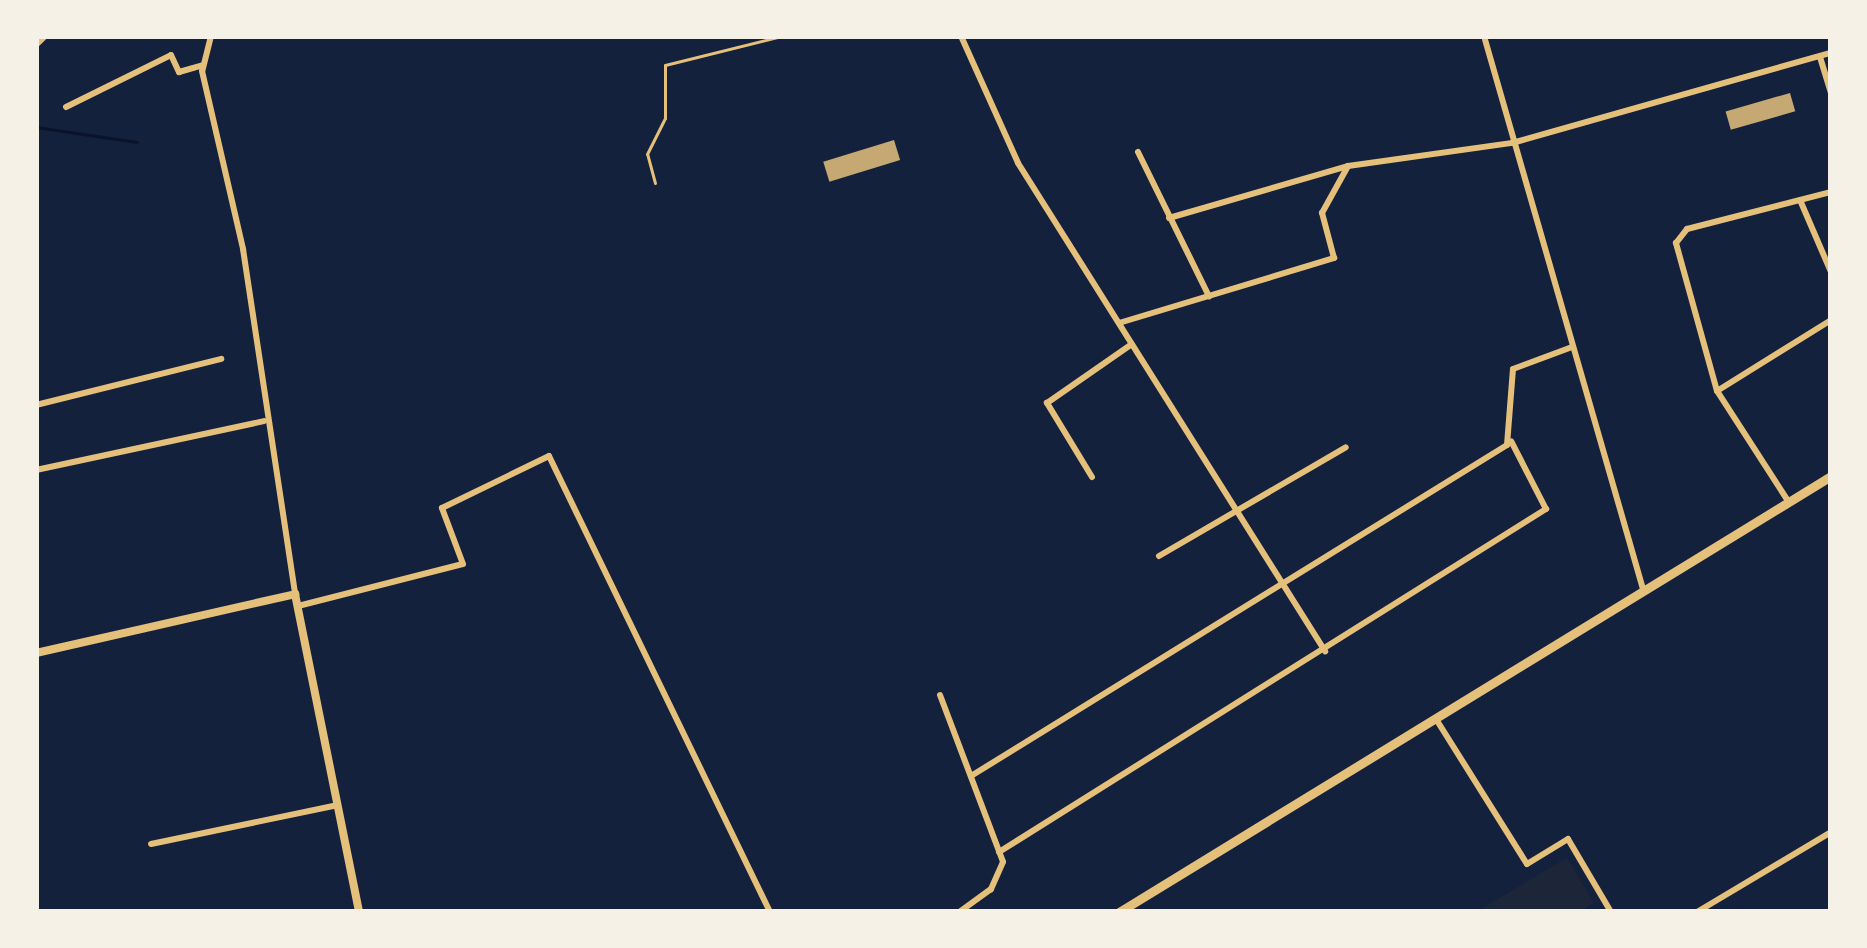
<!DOCTYPE html>
<style>
body{margin:0}
#map{position:relative;width:1867px;height:948px;overflow:hidden;background:#14213d;font-family:Ubuntu,sans-serif}
div>[style]{position:absolute}
.green>*{inset:0;background:#1d2539}
.stream>*{height:3px;margin:-1.5px;padding:0 1.5px;transform-origin:1.5px;border-radius:1.5px;background:#0b132b}
.building>*{inset:0;background:#c6a872;transform-origin:0 0}
.service>*{height:3px;margin:-1.5px;padding:0 1.5px;transform-origin:1.5px;border-radius:1.5px;background:#e5c07b}
.minor>*{height:6px;margin:-3px;padding:0 3px;transform-origin:3px;border-radius:3px;background:#e5c07b}
.tertiary>*{height:8px;margin:-4px;padding:0 4px;transform-origin:4px;border-radius:4px;background:#e5c07b}
.secondary>*{height:9px;margin:-4.5px;padding:0 4.5px;transform-origin:4.5px;border-radius:4.5px;background:#e5c07b}
span{translate:-50% -50%;white-space:nowrap;text-align:center;line-height:1.15;-webkit-text-stroke:9px #f6f1e7;paint-order:stroke}
.frame{position:absolute;inset:0;border:39px solid #f6f1e7;pointer-events:none}
</style>
<div id="map">
<div class="green">
<i style="clip-path:polygon(1567px 858px,1594px 903px,1579px 912px,1476px 912px)"></i>
</div>
<div class="stream">
<i style="left:36px;top:127px;width:102px;rotate:8.4deg"></i>
</div>
<div class="building">
<i style="left:1790px;top:93px;width:19px;height:67px;rotate:74deg"></i>
<i style="left:894px;top:140px;width:21px;height:74px;rotate:73deg"></i>
</div>
<div class="service">
<i style="left:655px;top:183px;width:30px;rotate:-105deg"></i>
<i style="left:647px;top:154px;width:40px;rotate:-63.4deg"></i>
<i style="left:665px;top:118px;width:53px;rotate:-90deg"></i>
<i style="left:665px;top:65px;width:120px;rotate:-14deg"></i>
</div>
<div class="minor">
<i style="left:211px;top:36px;width:36px;rotate:104deg"></i>
<i style="left:202px;top:71px;width:183px;rotate:77deg"></i>
<i style="left:243px;top:249px;width:349px;rotate:81.4deg"></i>
<i style="left:961px;top:36px;width:139px;rotate:65.8deg"></i>
<i style="left:1018px;top:163px;width:577px;rotate:57.83deg"></i>
<i style="left:1484px;top:36px;width:575px;rotate:73.96deg"></i>
<i style="left:36px;top:45px;width:13px;rotate:-45deg"></i>
<i style="left:1820px;top:57px;width:39px;rotate:73deg"></i>
<i style="left:66px;top:107px;width:117px;rotate:-26.3deg"></i>
<i style="left:171px;top:55px;width:19px;rotate:65deg"></i>
<i style="left:179px;top:72px;width:25px;rotate:-16deg"></i>
<i style="left:1138px;top:152px;width:161px;rotate:63.8deg"></i>
<i style="left:1800px;top:200px;width:78px;rotate:66.7deg"></i>
<i style="left:1169px;top:218px;width:186px;rotate:-16.2deg"></i>
<i style="left:1348px;top:166px;width:166px;rotate:-8deg"></i>
<i style="left:1512px;top:143px;width:331px;rotate:-15.8deg"></i>
<i style="left:1119px;top:323px;width:225px;rotate:-16.8deg"></i>
<i style="left:1334px;top:258px;width:47px;rotate:-104.9deg"></i>
<i style="left:1322px;top:213px;width:54px;rotate:-61deg"></i>
<i style="left:1717px;top:391px;width:134px;rotate:-31.9deg"></i>
<i style="left:36px;top:405px;width:191px;rotate:-14deg"></i>
<i style="left:36px;top:470px;width:233px;rotate:-12.1deg"></i>
<i style="left:1092px;top:477px;width:87px;rotate:-121.3deg"></i>
<i style="left:1047px;top:403px;width:103px;rotate:-34.8deg"></i>
<i style="left:1788px;top:501px;width:131px;rotate:-122.8deg"></i>
<i style="left:1717px;top:391px;width:154px;rotate:-105.5deg"></i>
<i style="left:1676px;top:243px;width:18px;rotate:-52deg"></i>
<i style="left:1687px;top:229px;width:149px;rotate:-14.4deg"></i>
<i style="left:1159px;top:556px;width:216px;rotate:-30.2deg"></i>
<i style="left:298px;top:606px;width:170px;rotate:-14.3deg"></i>
<i style="left:463px;top:564px;width:60px;rotate:-110.6deg"></i>
<i style="left:442px;top:508px;width:119px;rotate:-25.9deg"></i>
<i style="left:549px;top:456px;width:507px;rotate:64.14deg"></i>
<i style="left:940px;top:695px;width:178px;rotate:69.3deg"></i>
<i style="left:1003px;top:862px;width:30px;rotate:114deg"></i>
<i style="left:991px;top:889px;width:39px;rotate:144deg"></i>
<i style="left:1436px;top:719px;width:171px;rotate:57.9deg"></i>
<i style="left:1527px;top:864px;width:48px;rotate:-31.4deg"></i>
<i style="left:1568px;top:839px;width:85px;rotate:59.5deg"></i>
<i style="left:971px;top:776px;width:630px;rotate:-31.7deg"></i>
<i style="left:1507px;top:445px;width:76px;rotate:-85.5deg"></i>
<i style="left:1513px;top:369px;width:63px;rotate:-20.4deg"></i>
<i style="left:151px;top:844px;width:191px;rotate:-11.8deg"></i>
<i style="left:999px;top:852px;width:646px;rotate:-32.09deg"></i>
<i style="left:1546px;top:509px;width:76px;rotate:-117.2deg"></i>
<i style="left:1697px;top:912px;width:156px;rotate:-30.8deg"></i>
</div>
<div class="tertiary">
<i style="left:36px;top:653px;width:266px;rotate:-12.8deg"></i>
<i style="left:295px;top:594px;width:324px;rotate:78.6deg"></i>
</div>
<div class="secondary">
<i style="left:1119px;top:912px;width:835px;rotate:-31.48deg"></i>
</div>
<div class="frame"></div>
</div>
